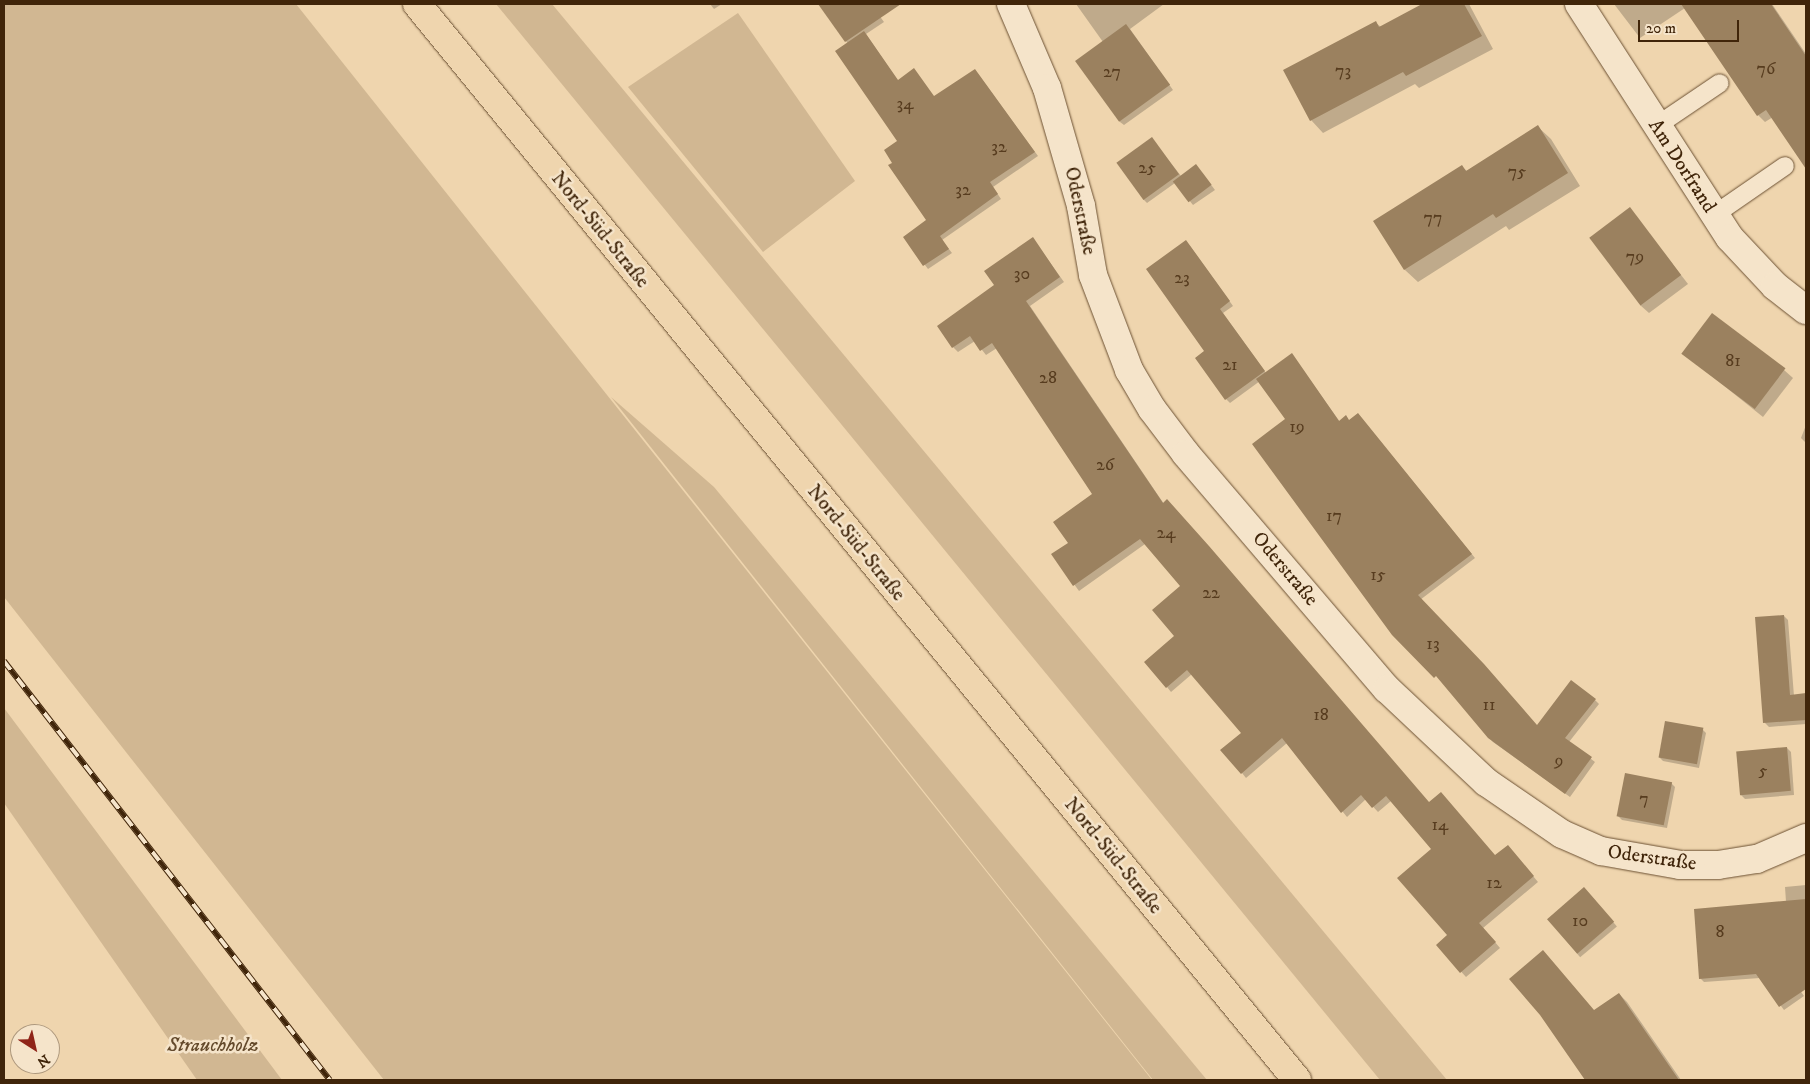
<!DOCTYPE html>
<meta charset="utf-8">
<style>
body{margin:0}
#map{position:relative;width:1810px;height:1084px;overflow:hidden;background:#efd5ae;font-family:"IM FELL DW Pica",serif}
div>[style]{position:absolute}
.green>*{inset:0;background:#d1b792}
.shadow>*{inset:0;background:#0003;transform-origin:0 0}
.building>*{inset:0;background:#9b815f;transform-origin:0 0}
.roads{filter:drop-shadow(0 0 1px #6c5133) drop-shadow(0 0 1px #6c5133)}
.service>*{height:18px;margin:-9px;padding:0 9px;transform-origin:9px;border-radius:9px;background:#f5e4ca}
.minor>*{height:28px;margin:-14px;padding:0 14px;transform-origin:14px;border-radius:14px;background:#f5e4ca}
.primary>*{height:28px;margin:-14px;padding:0 14px;transform-origin:14px;border-radius:14px;background:#efd5ae}
.rail>*{height:5.5px;margin-top:-2.75px;transform-origin:0;background:repeating-linear-gradient(90deg,#f5e4ca 0 11px,#40250a 0 22px);box-sizing:border-box;border-block:1px solid #40250a}
span{translate:-50% -50%;white-space:nowrap;text-align:center;line-height:1.15;-webkit-text-stroke:5px #f5e4ca;paint-order:stroke}
.number-label{font-size:18px;color:#573c1f}
.number-label span{-webkit-text-stroke-width:0}
.street-label{font-size:20px;color:#40250a}
.park-label{font-size:20px;color:#644a2c;font-style:italic}
.frame{position:absolute;inset:0;border:5px solid #40250a;pointer-events:none}
.north{position:absolute;left:10px;top:1024px;width:50px;height:50px;box-sizing:border-box;background:#f5e4ca;border:1px solid #ad987d;border-radius:50%;rotate:145deg;font-size:14px;font-weight:700;line-height:20px;text-align:center;color:#40250a}
.north::after{content:'';display:block;margin:auto;width:18px;height:22px;background:#8f2418;clip-path:polygon(50% 0,100% 100%,50% 72%,0 100%)}
.scale{position:absolute;left:1638px;top:20px;width:101px;height:22px;box-sizing:border-box;border:2px solid #40250a;border-top:0;padding-left:6px;font-size:15px;line-height:18px;white-space:nowrap;color:#40250a;-webkit-text-stroke:4px #f5e4ca;paint-order:stroke}
</style>
<div id="map">
<div class="green">
<i style="clip-path:polygon(4px 4px,296px 4px,1152px 1080px,384px 1080px,4px 597px)"></i>
<i style="clip-path:polygon(496px 4px,552px 4px,1447px 1080px,1380px 1080px)"></i>
<i style="clip-path:polygon(738px 13px,855px 181px,763px 252px,628px 87px)"></i>
<i style="clip-path:polygon(611px 397px,714px 487px,1207px 1080px,1153px 1080px)"></i>
<i style="clip-path:polygon(4px 708px,282px 1080px,197px 1080px,4px 803px)"></i>
</div>
<div class="shadow">
<i style="clip-path:polygon(710px 4px,722px 4px,714px 9px)"></i>
<i style="clip-path:polygon(832px 4px,871px 4px,884px 22px,866px 34px,898px 81px,914px 70px,934px 97px,978px 74px,1038px 156px,993px 187px,1001px 199px,942px 240px,952px 253px,928px 269px,904px 237px,928px 221px,894px 163px,899px 142px,848px 44px,824px 9px)"></i>
<i style="clip-path:polygon(1076px 4px,1164px 4px,1130px 29px,1173px 90px,1124px 125px,1120px 122px,1103px 42px)"></i>
<i style="clip-path:polygon(1425px 4px,1469px 4px,1493px 49px,1419px 88px,1415px 84px,1323px 133px,1311px 120px,1376px 23px,1381px 27px)"></i>
<i style="clip-path:polygon(1614px 4px,1772px 4px,1806px 54px,1806px 167px,1773px 117px,1765px 122px,1758px 115px,1685px 8px,1640px 38px)"></i>
<i style="clip-path:polygon(1538px 127px,1551px 139px,1580px 186px,1509px 230px,1506px 226px,1418px 282px,1405px 270px,1375px 222px,1462px 167px,1467px 171px)"></i>
<i style="clip-path:polygon(1152px 139px,1181px 176px,1196px 165px,1215px 190px,1193px 205px,1175px 183px,1147px 203px,1143px 199px)"></i>
<i style="clip-path:polygon(1630px 209px,1688px 284px,1649px 313px,1640px 305px)"></i>
<i style="clip-path:polygon(1033px 239px,1064px 282px,1030px 306px,1164px 504px,1429px 804px,1495px 856px,1512px 851px,1538px 882px,1483px 928px,1500px 948px,1466px 977px,1437px 945px,1448px 935px,1432px 849px,1391px 801px,1378px 812px,1366px 799px,1347px 817px,1287px 743px,1246px 778px,1242px 773px,1242px 733px,1192px 674px,1171px 692px,1167px 687px,1182px 587px,1145px 544px,1079px 591px,1053px 555px,1070px 543px,1094px 495px,997px 348px,986px 355px,975px 341px,958px 352px,953px 347px)"></i>
<i style="clip-path:polygon(1190px 246px,1233px 306px,1223px 313px,1266px 373px,1295px 359px,1340px 422px,1362px 419px,1475px 558px,1420px 600px,1537px 727px,1595px 700px,1599px 704px,1569px 742px,1595px 762px,1570px 797px,1493px 742px,1440px 679px,1392px 632px,1287px 419px,1260px 381px,1230px 403px,1226px 399px,1206px 352px)"></i>
<i style="clip-path:polygon(1683px 353px,1784px 370px,1793px 378px,1763px 417px)"></i>
<i style="clip-path:polygon(1806px 425px,1806px 443px,1801px 438px)"></i>
<i style="clip-path:polygon(1784px 616px,1788px 620px,1794px 696px,1806px 695px,1806px 724px,1769px 727px,1765px 723px)"></i>
<i style="clip-path:polygon(1702px 729px,1706px 733px,1699px 768px,1663px 761px,1659px 757px)"></i>
<i style="clip-path:polygon(1787px 748px,1791px 752px,1794px 795px,1745px 799px,1741px 795px,1737px 752px)"></i>
<i style="clip-path:polygon(1671px 783px,1675px 787px,1667px 828px,1622px 820px,1618px 816px)"></i>
<i style="clip-path:polygon(1806px 885px,1806px 974px,1790px 976px,1804px 996px,1784px 1010px,1760px 978px,1704px 982px,1700px 978px,1786px 902px,1785px 887px)"></i>
<i style="left:1588px;top:892px;width:45px;height:48px;rotate:50deg"></i>
<i style="clip-path:polygon(1619px 994px,1627px 1002px,1681px 1080px,1586px 1080px,1541px 1014px,1595px 1011px)"></i>
</div>
<div class="building">
<i style="clip-path:polygon(818px 4px,901px 4px,845px 42px)"></i>
<i style="clip-path:polygon(1422px 4px,1464px 4px,1482px 36px,1406px 76px,1403px 72px,1310px 121px,1283px 70px,1376px 21px,1379px 27px)"></i>
<i style="clip-path:polygon(1681px 4px,1771px 4px,1806px 56px,1806px 169px,1766px 110px,1757px 116px)"></i>
<i style="left:1126px;top:24px;width:75px;height:63px;rotate:54deg"></i>
<i style="clip-path:polygon(864px 31px,898px 80px,914px 68px,934px 96px,975px 69px,1035px 152px,990px 182px,998px 194px,940px 236px,949px 249px,923px 266px,903px 237px,926px 220px,888px 165px,892px 163px,884px 150px,897px 141px,835px 51px)"></i>
<i style="clip-path:polygon(1538px 125px,1568px 173px,1496px 218px,1493px 214px,1404px 270px,1373px 221px,1462px 165px,1466px 171px)"></i>
<i style="left:1152px;top:137px;width:46px;height:44px;rotate:54deg"></i>
<i style="left:1196px;top:164px;width:26px;height:29px;rotate:53deg"></i>
<i style="left:1630px;top:207px;width:85px;height:51px;rotate:53deg"></i>
<i style="clip-path:polygon(1033px 237px,1060px 277px,1026px 301px,1163px 503px,1167px 499px,1209px 546px,1429px 802px,1441px 792px,1495px 855px,1508px 845px,1534px 876px,1479px 923px,1496px 942px,1460px 973px,1436px 945px,1447px 935px,1397px 878px,1431px 849px,1386px 796px,1372px 808px,1361px 795px,1341px 813px,1282px 738px,1241px 774px,1220px 750px,1241px 733px,1187px 670px,1166px 688px,1144px 662px,1174px 636px,1152px 610px,1180px 586px,1140px 539px,1073px 586px,1051px 554px,1068px 543px,1053px 522px,1092px 494px,992px 343px,980px 351px,970px 336px,952px 348px,937px 326px,994px 285px,984px 271px)"></i>
<i style="clip-path:polygon(1186px 240px,1230px 301px,1220px 309px,1265px 371px,1225px 400px,1195px 358px,1204px 351px,1146px 269px)"></i>
<i style="left:1712px;top:313px;width:92px;height:51px;rotate:37deg"></i>
<i style="clip-path:polygon(1292px 353px,1339px 421px,1346px 415px,1349px 420px,1358px 413px,1472px 554px,1418px 595px,1484px 664px,1537px 725px,1571px 680px,1596px 699px,1565px 738px,1592px 757px,1565px 794px,1488px 738px,1436px 676px,1434px 678px,1392px 635px,1252px 444px,1285px 419px,1256px 379px)"></i>
<i style="clip-path:polygon(1784px 615px,1790px 695px,1806px 693px,1806px 720px,1763px 723px,1755px 617px)"></i>
<i style="left:1665px;top:721px;width:39px;height:37px;rotate:10deg"></i>
<i style="left:1787px;top:747px;width:44px;height:51px;rotate:85deg"></i>
<i style="left:1625px;top:773px;width:48px;height:44px;rotate:11deg"></i>
<i style="left:1584px;top:887px;width:46px;height:49px;rotate:49deg"></i>
<i style="clip-path:polygon(1806px 899px,1806px 989px,1779px 1007px,1756px 974px,1699px 979px,1694px 909px)"></i>
<i style="clip-path:polygon(1543px 950px,1594px 1010px,1619px 993px,1679px 1080px,1585px 1080px,1540px 1015px,1509px 979px)"></i>
</div>
<div class="roads">
<div class="service">
<i style="left:1655px;top:127px;width:78px;rotate:-34.1deg"></i>
<i style="left:1714px;top:215px;width:86px;rotate:-34.6deg"></i>
</div>
<div class="minor">
<i style="left:1011px;top:4px;width:91px;rotate:66.8deg"></i>
<i style="left:1047px;top:88px;width:123px;rotate:73.9deg"></i>
<i style="left:1081px;top:206px;width:70px;rotate:80.1deg"></i>
<i style="left:1093px;top:275px;width:102px;rotate:69.2deg"></i>
<i style="left:1129px;top:370px;width:45px;rotate:59.5deg"></i>
<i style="left:1152px;top:409px;width:56px;rotate:52.9deg"></i>
<i style="left:1186px;top:454px;width:309px;rotate:49.5deg"></i>
<i style="left:1387px;top:689px;width:136px;rotate:43.2deg"></i>
<i style="left:1486px;top:782px;width:92px;rotate:34.4deg"></i>
<i style="left:1562px;top:834px;width:43px;rotate:23.6deg"></i>
<i style="left:1601px;top:851px;width:80px;rotate:10deg"></i>
<i style="left:1680px;top:865px;width:38px"></i>
<i style="left:1718px;top:865px;width:39px;rotate:-9deg"></i>
<i style="left:1757px;top:859px;width:53px;rotate:-23.2deg"></i>
<i style="left:1579px;top:4px;width:278px;rotate:57.2deg"></i>
<i style="left:1730px;top:238px;width:66px;rotate:46.8deg"></i>
<i style="left:1775px;top:286px;width:39px;rotate:38deg"></i>
</div>
<div class="primary">
<i style="left:417px;top:4px;width:1390px;rotate:50.72deg"></i>
</div>
</div>
<div class="rail">
<i style="left:4px;top:661px;width:531px;rotate:52.12deg"></i>
</div>
<div class="number-label">
<span style="left:1766px;top:69px">76</span>
<span style="left:1343px;top:71px">73</span>
<span style="left:1112px;top:72px">27</span>
<span style="left:905px;top:104px">34</span>
<span style="left:999px;top:147px">32</span>
<span style="left:1147px;top:168px">25</span>
<span style="left:1517px;top:172px">75</span>
<span style="left:963px;top:190px">32</span>
<span style="left:1433px;top:218px">77</span>
<span style="left:1635px;top:257px">79</span>
<span style="left:1022px;top:274px">30</span>
<span style="left:1182px;top:278px">23</span>
<span style="left:1733px;top:361px">81</span>
<span style="left:1230px;top:365px">21</span>
<span style="left:1048px;top:378px">28</span>
<span style="left:1297px;top:427px">19</span>
<span style="left:1105px;top:465px">26</span>
<span style="left:1334px;top:516px">17</span>
<span style="left:1166px;top:533px">24</span>
<span style="left:1378px;top:575px">15</span>
<span style="left:1211px;top:593px">22</span>
<span style="left:1433px;top:644px">13</span>
<span style="left:1489px;top:705px">11</span>
<span style="left:1321px;top:715px">18</span>
<span style="left:1559px;top:761px">9</span>
<span style="left:1763px;top:771px">5</span>
<span style="left:1644px;top:799px">7</span>
<span style="left:1440px;top:825px">14</span>
<span style="left:1494px;top:883px">12</span>
<span style="left:1580px;top:921px">10</span>
<span style="left:1720px;top:932px">8</span>
</div>
<div class="street-label">
<span style="left:1682px;top:166px;rotate:57deg">Am Dorfrand</span>
<span style="left:1080px;top:211px;rotate:78deg">Oderstraße</span>
<span style="left:600px;top:230px;rotate:51deg">Nord-Süd-Straße</span>
<span style="left:856px;top:543px;rotate:51deg">Nord-Süd-Straße</span>
<span style="left:1285px;top:569px;rotate:50deg">Oderstraße</span>
<span style="left:1113px;top:856px;rotate:51deg">Nord-Süd-Straße</span>
<span style="left:1652px;top:858px;rotate:8deg">Oderstraße</span>
</div>
<div class="park-label">
<span style="left:213px;top:1045px">Strauchholz</span>
</div>
<div class="frame"></div>
<div class="north">N</div>
<div class="scale">20 m</div>
</div>
